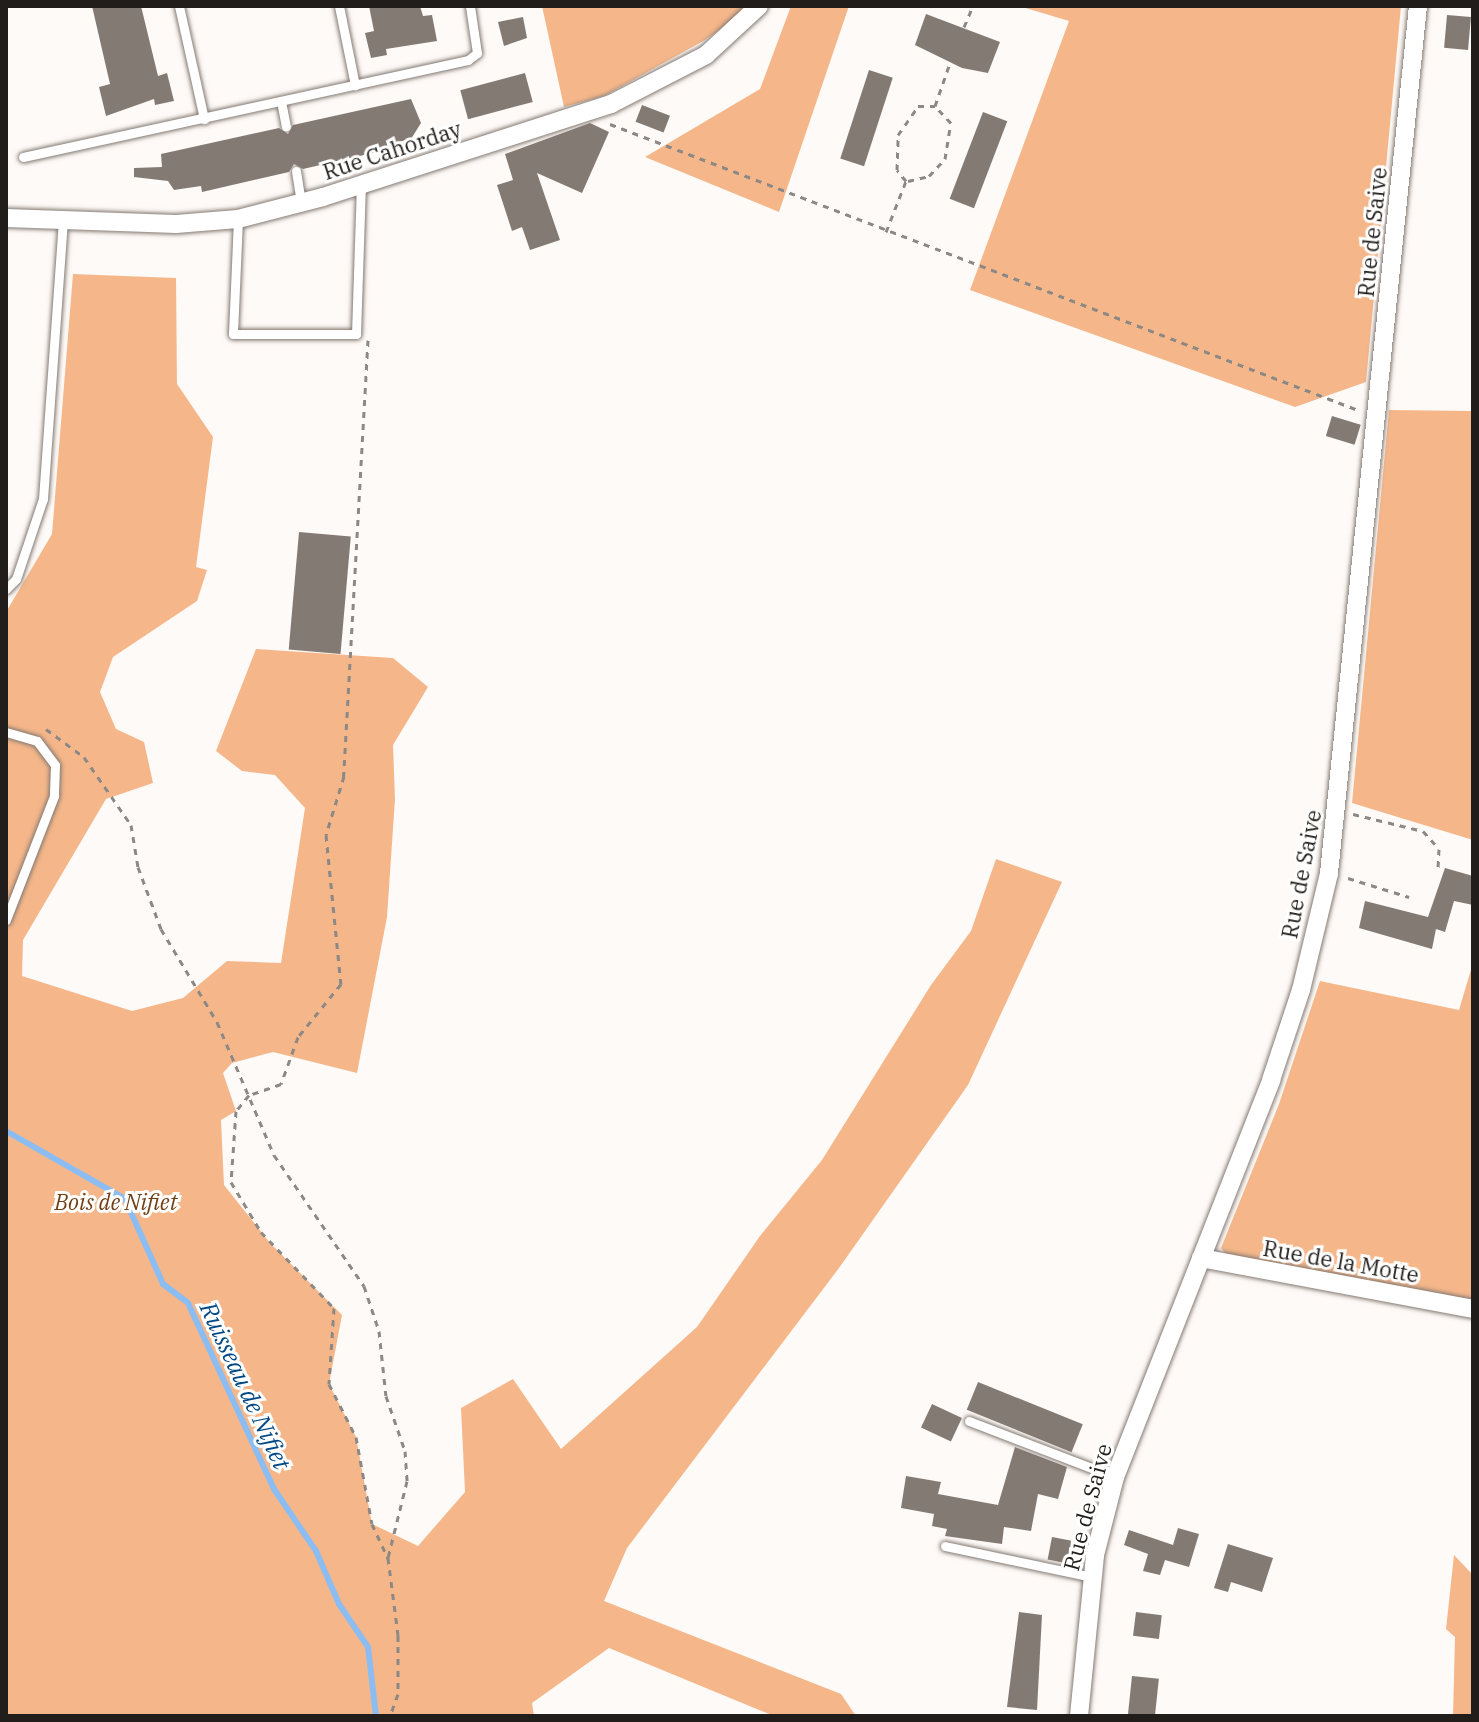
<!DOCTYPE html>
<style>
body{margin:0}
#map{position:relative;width:1479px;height:1722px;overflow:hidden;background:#fefaf7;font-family:"IBM Plex Serif",serif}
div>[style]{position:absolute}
.green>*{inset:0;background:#f5b78a}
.stream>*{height:6px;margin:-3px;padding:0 3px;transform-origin:3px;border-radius:3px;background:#8bbdf3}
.building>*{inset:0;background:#847a74;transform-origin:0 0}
.path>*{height:3px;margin-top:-1.5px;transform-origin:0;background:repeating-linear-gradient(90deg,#8c8885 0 6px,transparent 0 12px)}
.roads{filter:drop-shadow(0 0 2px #837972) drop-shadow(0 0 2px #837972)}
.service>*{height:9px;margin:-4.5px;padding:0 4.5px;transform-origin:4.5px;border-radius:4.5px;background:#fff}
.minor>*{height:18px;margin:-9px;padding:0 9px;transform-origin:9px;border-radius:9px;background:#fff}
span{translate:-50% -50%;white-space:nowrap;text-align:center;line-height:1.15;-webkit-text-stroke:6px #fff;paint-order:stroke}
.street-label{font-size:22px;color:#201d1a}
.park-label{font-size:22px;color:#713f13;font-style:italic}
.water-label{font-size:24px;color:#004985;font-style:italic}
.frame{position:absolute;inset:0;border:8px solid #201d1a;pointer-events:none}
</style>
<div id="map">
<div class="green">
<i style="clip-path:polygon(542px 6px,753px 6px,705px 40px,604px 96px,564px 107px)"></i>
<i style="clip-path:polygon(791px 6px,849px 6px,779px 212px,645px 157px,760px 89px)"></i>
<i style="clip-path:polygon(1019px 6px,1401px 6px,1366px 382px,1295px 407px,970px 290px,1069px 21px)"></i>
<i style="clip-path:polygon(73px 274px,176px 278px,177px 384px,213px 437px,196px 567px,207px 570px,197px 601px,113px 657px,100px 692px,116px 729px,144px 742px,153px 783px,106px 799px,23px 940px,22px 976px,132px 1011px,183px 998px,227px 961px,281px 963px,305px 808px,275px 775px,242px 771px,216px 751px,256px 649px,393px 658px,428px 687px,393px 745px,395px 799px,387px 917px,357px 1073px,273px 1052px,232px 1063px,223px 1073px,236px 1111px,221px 1120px,224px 1185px,270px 1243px,342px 1315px,329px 1384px,356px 1437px,372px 1524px,418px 1546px,465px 1492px,461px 1408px,513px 1379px,561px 1449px,697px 1327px,760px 1236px,822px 1160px,931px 985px,971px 931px,996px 859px,1062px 882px,968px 1085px,839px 1268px,627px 1548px,604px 1601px,841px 1694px,856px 1716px,774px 1716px,609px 1648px,532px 1703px,534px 1716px,6px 1716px,6px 612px,52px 534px)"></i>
<i style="clip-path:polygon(1389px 410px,1473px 411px,1473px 840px,1352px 803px)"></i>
<i style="clip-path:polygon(1473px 963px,1473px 1300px,1228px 1256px,1221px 1248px,1279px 1104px,1320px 981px,1459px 1010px)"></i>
<i style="clip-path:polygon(1454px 1555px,1473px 1575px,1472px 1716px,1453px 1716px,1455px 1637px,1446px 1629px)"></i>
</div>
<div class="stream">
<i style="left:6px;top:1131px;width:137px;rotate:29.7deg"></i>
<i style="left:125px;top:1199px;width:93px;rotate:65.9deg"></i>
<i style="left:163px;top:1284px;width:31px;rotate:37deg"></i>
<i style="left:188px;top:1303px;width:205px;rotate:65.2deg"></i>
<i style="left:274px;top:1489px;width:75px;rotate:55.9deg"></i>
<i style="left:316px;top:1551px;width:58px;rotate:66.5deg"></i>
<i style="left:339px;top:1604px;width:52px;rotate:56deg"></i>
<i style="left:368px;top:1647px;width:69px;rotate:83.4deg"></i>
</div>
<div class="building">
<i style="clip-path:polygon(92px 6px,141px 6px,158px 76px,167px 73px,174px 101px,155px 105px,154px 99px,106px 116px,99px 87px,110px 84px)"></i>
<i style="clip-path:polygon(369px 6px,420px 6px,423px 16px,432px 15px,437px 41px,386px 49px,387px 55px,371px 58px,365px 33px,374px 31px)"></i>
<i style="clip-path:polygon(926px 14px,1000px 42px,988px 73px,962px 68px,915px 45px)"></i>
<i style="left:1447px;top:15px;width:24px;height:33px;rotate:5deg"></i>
<i style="clip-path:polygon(523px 17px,527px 38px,504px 46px,498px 22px)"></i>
<i style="left:869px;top:70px;width:25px;height:93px;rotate:18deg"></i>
<i style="left:525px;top:73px;width:30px;height:67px;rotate:75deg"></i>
<i style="clip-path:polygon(411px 99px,421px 123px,411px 139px,389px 144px,390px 149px,303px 169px,294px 164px,289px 172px,202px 192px,201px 186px,174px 190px,168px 181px,134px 177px,134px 168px,162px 167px,161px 154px,279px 128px,288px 134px,293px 125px)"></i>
<i style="left:642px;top:105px;width:30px;height:18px;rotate:21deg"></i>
<i style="left:983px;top:112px;width:26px;height:93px;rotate:21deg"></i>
<i style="clip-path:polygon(590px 123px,609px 132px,582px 193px,537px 173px,560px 240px,530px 250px,522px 227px,512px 231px,497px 185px,513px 180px,505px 154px)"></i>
<i style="left:1332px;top:416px;width:30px;height:21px;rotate:17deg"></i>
<i style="left:299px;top:532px;width:52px;height:118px;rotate:5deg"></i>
<i style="clip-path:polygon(1445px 868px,1473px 876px,1473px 905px,1454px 901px,1445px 932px,1436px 929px,1432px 949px,1359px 928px,1365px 901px,1428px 917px)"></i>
<i style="left:978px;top:1382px;width:113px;height:30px;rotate:22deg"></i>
<i style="left:932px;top:1404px;width:33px;height:26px;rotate:25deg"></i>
<i style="clip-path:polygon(1015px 1447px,1067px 1467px,1058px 1499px,1038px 1494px,1031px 1531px,1004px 1527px,1002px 1544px,945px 1536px,947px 1529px,932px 1526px,934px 1514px,901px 1508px,906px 1476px,941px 1482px,938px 1494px,998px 1505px)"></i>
<i style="clip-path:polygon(1178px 1528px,1199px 1534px,1189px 1567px,1165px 1560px,1160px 1575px,1143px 1571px,1148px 1554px,1124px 1545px,1129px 1530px,1173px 1545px)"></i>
<i style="left:1052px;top:1537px;width:20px;height:23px;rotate:11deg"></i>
<i style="clip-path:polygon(1228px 1544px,1273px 1558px,1262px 1592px,1231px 1582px,1228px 1592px,1214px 1588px)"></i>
<i style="clip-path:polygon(1019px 1612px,1042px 1615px,1037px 1710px,1007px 1707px)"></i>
<i style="left:1136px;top:1612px;width:26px;height:24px;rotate:7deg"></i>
<i style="left:1132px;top:1676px;width:27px;height:40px;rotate:6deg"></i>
</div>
<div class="path">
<i style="left:964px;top:27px;width:23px;rotate:-67deg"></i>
<i style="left:610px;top:124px;width:801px;rotate:20.92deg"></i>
<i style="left:908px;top:181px;width:22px;rotate:-13deg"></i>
<i style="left:929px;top:176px;width:23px;rotate:-47deg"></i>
<i style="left:945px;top:159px;width:36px;rotate:-81deg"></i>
<i style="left:951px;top:123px;width:23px;rotate:-133deg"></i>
<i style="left:886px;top:232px;width:55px;rotate:-68.6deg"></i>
<i style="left:906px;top:181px;width:14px;rotate:-129deg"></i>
<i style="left:897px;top:170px;width:35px;rotate:-88deg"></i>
<i style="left:898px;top:135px;width:35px;rotate:-55deg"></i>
<i style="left:918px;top:106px;width:17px"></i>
<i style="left:935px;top:106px;width:46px;rotate:-70.8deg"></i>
<i style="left:368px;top:340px;width:437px;rotate:93.2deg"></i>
<i style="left:344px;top:776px;width:62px;rotate:107deg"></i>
<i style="left:326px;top:835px;width:150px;rotate:84.3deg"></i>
<i style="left:341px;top:984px;width:68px;rotate:129.1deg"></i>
<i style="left:298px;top:1037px;width:50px;rotate:109.9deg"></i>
<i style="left:281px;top:1084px;width:34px;rotate:161deg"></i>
<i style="left:249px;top:1095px;width:21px;rotate:129deg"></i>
<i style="left:236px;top:1111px;width:71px;rotate:94deg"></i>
<i style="left:231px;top:1182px;width:58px;rotate:59deg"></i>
<i style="left:261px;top:1232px;width:105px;rotate:46.2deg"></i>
<i style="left:334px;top:1308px;width:76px;rotate:93.8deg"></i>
<i style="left:329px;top:1384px;width:59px;rotate:63deg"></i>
<i style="left:356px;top:1437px;width:88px;rotate:79.6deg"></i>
<i style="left:372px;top:1524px;width:38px;rotate:65deg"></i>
<i style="left:46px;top:729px;width:47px;rotate:36.4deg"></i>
<i style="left:84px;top:757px;width:83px;rotate:55.3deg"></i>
<i style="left:131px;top:825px;width:43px;rotate:80.5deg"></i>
<i style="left:138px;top:867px;width:66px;rotate:69.6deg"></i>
<i style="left:161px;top:929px;width:109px;rotate:58.9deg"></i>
<i style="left:217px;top:1022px;width:145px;rotate:66.8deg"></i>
<i style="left:274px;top:1155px;width:159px;rotate:55.5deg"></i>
<i style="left:364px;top:1286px;width:47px;rotate:71.6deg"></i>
<i style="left:379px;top:1331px;width:65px;rotate:83.9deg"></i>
<i style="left:386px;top:1396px;width:58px;rotate:70.9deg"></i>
<i style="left:405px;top:1451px;width:30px;rotate:86deg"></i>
<i style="left:407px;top:1481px;width:79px;rotate:103.9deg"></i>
<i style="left:388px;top:1558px;width:78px;rotate:82.6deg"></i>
<i style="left:398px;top:1635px;width:59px;rotate:90deg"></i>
<i style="left:398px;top:1694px;width:23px;rotate:110deg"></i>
<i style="left:1353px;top:814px;width:72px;rotate:13.7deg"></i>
<i style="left:1423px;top:831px;width:24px;rotate:48deg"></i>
<i style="left:1439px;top:849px;width:22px;rotate:93deg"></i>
<i style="left:1348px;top:878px;width:64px;rotate:17.3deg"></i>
</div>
<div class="roads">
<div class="service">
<i style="left:179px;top:6px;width:116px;rotate:77.5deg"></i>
<i style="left:339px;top:6px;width:81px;rotate:78.6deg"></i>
<i style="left:281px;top:101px;width:26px;rotate:79deg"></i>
<i style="left:23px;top:157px;width:455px;rotate:-12.3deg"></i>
<i style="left:468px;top:60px;width:11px;rotate:-38deg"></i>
<i style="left:477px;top:53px;width:48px;rotate:-98.5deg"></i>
<i style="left:296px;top:171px;width:32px;rotate:81deg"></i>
<i style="left:238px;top:219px;width:115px;rotate:92.5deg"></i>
<i style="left:233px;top:334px;width:123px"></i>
<i style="left:356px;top:334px;width:148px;rotate:-88.1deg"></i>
<i style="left:6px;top:589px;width:14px;rotate:-45deg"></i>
<i style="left:16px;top:579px;width:84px;rotate:-71.4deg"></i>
<i style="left:43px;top:499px;width:277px;rotate:-85.9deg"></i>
<i style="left:6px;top:732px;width:32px;rotate:16deg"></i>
<i style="left:37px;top:741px;width:30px;rotate:53deg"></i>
<i style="left:55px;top:765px;width:31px;rotate:92deg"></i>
<i style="left:54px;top:796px;width:133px;rotate:111.2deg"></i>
<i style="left:969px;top:1421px;width:156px;rotate:21deg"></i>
<i style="left:945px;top:1546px;width:150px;rotate:11.9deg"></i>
</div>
<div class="minor">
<i style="left:6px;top:218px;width:170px;rotate:2deg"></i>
<i style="left:176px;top:224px;width:62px;rotate:-4.6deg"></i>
<i style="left:238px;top:219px;width:88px;rotate:-14.5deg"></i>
<i style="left:323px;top:197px;width:303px;rotate:-17.9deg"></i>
<i style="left:611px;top:104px;width:107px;rotate:-27.3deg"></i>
<i style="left:706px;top:55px;width:72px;rotate:-42.8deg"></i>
<i style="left:1201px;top:1258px;width:277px;rotate:10.6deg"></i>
<i style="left:1079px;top:1716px;width:162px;rotate:-84.3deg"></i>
<i style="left:1095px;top:1555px;width:81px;rotate:-75.6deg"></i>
<i style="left:1115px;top:1477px;width:427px;rotate:-68.5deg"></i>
<i style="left:1271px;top:1080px;width:95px;rotate:-71.6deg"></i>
<i style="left:1301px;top:990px;width:120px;rotate:-76.5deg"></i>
<i style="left:1329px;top:873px;width:872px;rotate:-84.14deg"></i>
</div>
</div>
<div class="street-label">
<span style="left:392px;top:150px;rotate:-18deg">Rue Cahorday</span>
<span style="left:1372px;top:232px;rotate:-84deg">Rue de Saive</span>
<span style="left:1301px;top:874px;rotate:-79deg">Rue de Saive</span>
<span style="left:1341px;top:1261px;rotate:10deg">Rue de la Motte</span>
<span style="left:1087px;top:1507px;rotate:-75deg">Rue de Saive</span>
</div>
<div class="park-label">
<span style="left:116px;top:1202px">Bois de Nifiet</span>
</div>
<div class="water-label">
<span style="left:245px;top:1386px;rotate:65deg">Ruisseau de Nifiet</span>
</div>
<div class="frame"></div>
</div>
